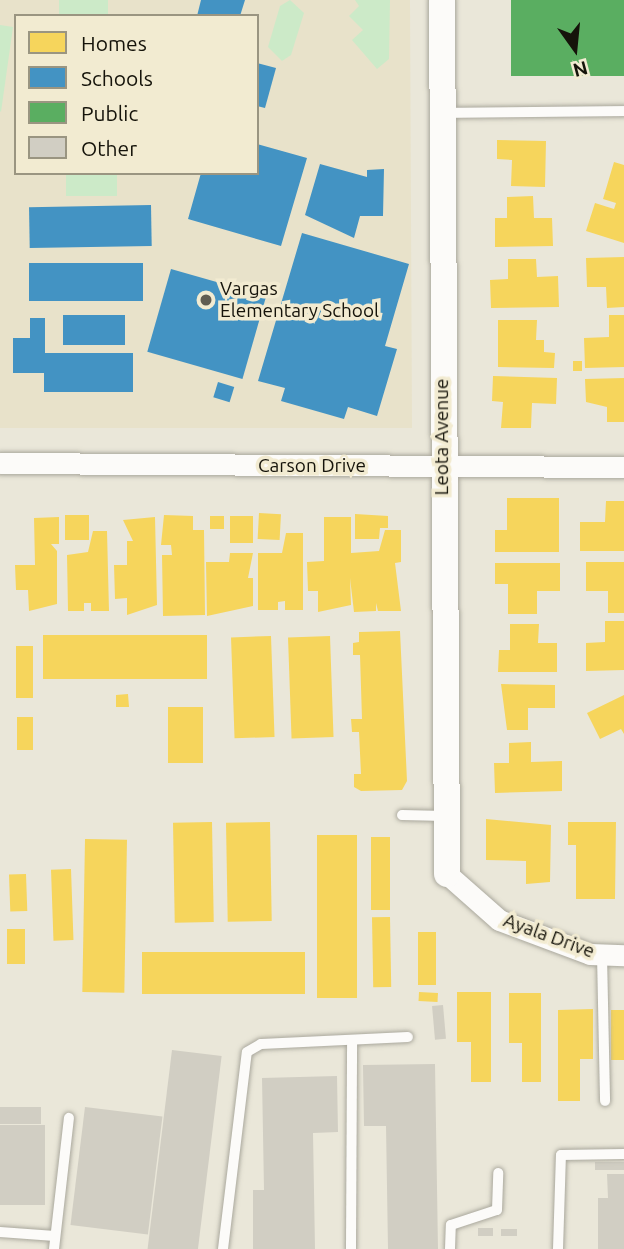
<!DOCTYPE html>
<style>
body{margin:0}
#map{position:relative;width:624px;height:1249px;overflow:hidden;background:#eae7d9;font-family:Ubuntu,sans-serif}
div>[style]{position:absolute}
.built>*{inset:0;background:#e8e2ca}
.green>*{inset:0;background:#cceac8;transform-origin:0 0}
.homes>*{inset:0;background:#f6d55c;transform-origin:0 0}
.schools>*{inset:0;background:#4393c3;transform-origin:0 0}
.public>*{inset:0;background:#5aae61;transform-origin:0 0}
.building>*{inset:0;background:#d1cec3;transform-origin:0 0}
.roads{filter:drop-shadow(0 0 2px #aaa89d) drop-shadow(0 0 2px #aaa89d)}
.service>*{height:10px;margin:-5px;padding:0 5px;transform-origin:5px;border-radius:5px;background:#fcfbf9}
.minor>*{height:21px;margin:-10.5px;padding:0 10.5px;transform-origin:10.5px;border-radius:10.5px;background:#fcfbf9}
.tertiary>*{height:26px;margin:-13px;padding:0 13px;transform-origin:13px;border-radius:13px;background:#fcfbf9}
.dots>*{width:19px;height:19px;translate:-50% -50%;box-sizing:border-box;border:4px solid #f2ebd1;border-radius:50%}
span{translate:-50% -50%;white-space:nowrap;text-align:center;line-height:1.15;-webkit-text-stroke:7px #f2ebd1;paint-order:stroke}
.poi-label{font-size:19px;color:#15130a}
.left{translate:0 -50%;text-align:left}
.street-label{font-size:19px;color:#15130a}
.legend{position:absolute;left:14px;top:14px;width:245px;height:161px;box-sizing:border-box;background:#f2ebd1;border:2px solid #9a9581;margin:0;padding:9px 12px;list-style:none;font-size:21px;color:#15130a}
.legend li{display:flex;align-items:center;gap:14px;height:35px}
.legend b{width:35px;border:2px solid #9a9581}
.north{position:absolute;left:540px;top:14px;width:70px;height:70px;-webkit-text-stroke:5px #f2ebd1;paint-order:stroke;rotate:165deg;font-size:19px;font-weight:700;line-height:28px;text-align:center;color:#15130a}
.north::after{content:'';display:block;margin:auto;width:24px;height:32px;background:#15130a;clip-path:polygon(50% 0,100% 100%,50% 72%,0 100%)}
</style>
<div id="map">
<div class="built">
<i style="clip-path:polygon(evenodd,0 0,410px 0,412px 428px,0 428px,0 0,16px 16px,257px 16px,257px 173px,16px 173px,16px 16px)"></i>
</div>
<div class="green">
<i style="left:59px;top:0;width:49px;height:16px"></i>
<i style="clip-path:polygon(290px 0,304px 13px,291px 55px,282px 61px,268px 47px,280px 6px)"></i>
<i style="clip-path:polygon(355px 0,390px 0,389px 59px,377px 69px,352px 40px,363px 30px,349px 16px,359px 6px)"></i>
<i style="clip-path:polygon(0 25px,13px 27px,1px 112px,0 111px)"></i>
<i style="left:66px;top:173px;width:51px;height:23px"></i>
</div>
<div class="homes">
<i style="clip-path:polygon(497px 140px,546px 141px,545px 187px,511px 186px,512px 160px,497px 159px)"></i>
<i style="clip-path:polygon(614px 162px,624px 165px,624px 243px,586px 231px,595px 203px,614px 209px,616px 203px,603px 199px)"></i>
<i style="clip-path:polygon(533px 196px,534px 218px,552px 218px,553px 246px,495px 247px,495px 218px,507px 218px,507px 197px)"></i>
<i style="clip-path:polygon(624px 257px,624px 307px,607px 308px,606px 287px,587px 287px,586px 258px)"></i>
<i style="clip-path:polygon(508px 259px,536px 259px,537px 277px,558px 276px,559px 307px,491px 308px,490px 280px,508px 279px)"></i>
<i style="clip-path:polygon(609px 315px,624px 315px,624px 367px,585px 368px,584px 338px,609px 337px)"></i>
<i style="clip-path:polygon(498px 320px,537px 320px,536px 340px,544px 340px,544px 352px,555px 353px,554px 368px,498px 367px)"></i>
<i style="left:573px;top:361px;width:9px;height:10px"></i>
<i style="clip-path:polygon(493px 376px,557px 378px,556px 404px,532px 403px,531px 428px,501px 428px,503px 402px,492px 401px)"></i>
<i style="clip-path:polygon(624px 378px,624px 422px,607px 422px,607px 407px,586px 402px,585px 379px)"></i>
<i style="clip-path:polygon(507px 498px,559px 498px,559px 552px,495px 552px,495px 530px,507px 530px)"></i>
<i style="clip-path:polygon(606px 501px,624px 501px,624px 551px,580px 551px,580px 522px,605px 522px)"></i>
<i style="left:259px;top:513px;width:22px;height:26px;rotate:3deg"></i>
<i style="clip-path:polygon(355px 514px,388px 516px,388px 528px,380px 528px,379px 539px,355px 539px)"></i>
<i style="left:89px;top:515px;width:25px;height:24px;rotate:90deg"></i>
<i style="clip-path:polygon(164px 515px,193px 516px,193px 530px,204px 530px,205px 615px,163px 616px,162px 555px,172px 555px,171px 545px,161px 545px)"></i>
<i style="left:210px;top:516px;width:14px;height:13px"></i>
<i style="left:230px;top:516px;width:23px;height:27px"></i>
<i style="clip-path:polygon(59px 517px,59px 544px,51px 544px,57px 551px,57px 604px,29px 611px,28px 590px,16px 590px,15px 565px,35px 565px,34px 518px)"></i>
<i style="clip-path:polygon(155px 517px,157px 605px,127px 615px,127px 598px,115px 599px,114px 565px,127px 565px,127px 541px,133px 541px,123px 520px)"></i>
<i style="clip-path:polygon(324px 517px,351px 517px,351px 553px,379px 551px,385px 530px,401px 530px,401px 562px,395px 563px,401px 611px,378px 611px,376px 603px,376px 611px,354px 612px,350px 578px,351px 605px,318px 612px,318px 591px,308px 591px,307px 562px,324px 561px)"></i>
<i style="clip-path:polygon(93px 531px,107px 531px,109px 611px,91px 611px,91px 603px,84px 603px,84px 611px,68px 611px,67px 555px,88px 552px)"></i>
<i style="clip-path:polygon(286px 533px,303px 533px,303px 610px,285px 610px,285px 601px,278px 602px,278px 610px,258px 610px,258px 553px,282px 553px)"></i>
<i style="clip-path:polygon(230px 553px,253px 553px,248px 578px,253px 578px,253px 606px,207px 616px,206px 562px,229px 562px)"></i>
<i style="clip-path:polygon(586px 562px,624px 562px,624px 613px,608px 613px,608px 591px,586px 591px)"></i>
<i style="clip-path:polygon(495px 563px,560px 563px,560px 591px,537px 591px,537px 614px,508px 614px,508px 584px,495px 584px)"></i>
<i style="clip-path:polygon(605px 621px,624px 621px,624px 670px,586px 671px,586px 643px,605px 642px)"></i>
<i style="clip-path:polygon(510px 624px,539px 624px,538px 643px,557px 643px,557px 672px,498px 672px,499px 650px,510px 650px)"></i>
<i style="clip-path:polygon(400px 631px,407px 781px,402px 790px,361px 791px,354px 787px,354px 774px,361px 774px,359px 732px,352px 732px,351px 719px,362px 719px,360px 655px,353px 655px,353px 643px,359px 642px,359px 632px)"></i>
<i style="left:207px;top:635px;width:44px;height:164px;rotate:90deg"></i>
<i style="left:271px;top:636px;width:101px;height:40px;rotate:88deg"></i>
<i style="left:330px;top:636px;width:101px;height:42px;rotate:88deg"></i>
<i style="left:16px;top:646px;width:17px;height:52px"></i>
<i style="clip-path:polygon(501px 684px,555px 685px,555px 708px,528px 708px,528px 730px,507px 730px)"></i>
<i style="clip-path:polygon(128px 694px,129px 707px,116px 707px,116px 695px)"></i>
<i style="clip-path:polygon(624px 695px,624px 734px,621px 729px,600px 739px,587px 713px)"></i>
<i style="left:168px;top:707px;width:35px;height:56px"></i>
<i style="left:17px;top:717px;width:16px;height:33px"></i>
<i style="clip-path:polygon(531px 742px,531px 762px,562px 761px,562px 791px,495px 793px,494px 763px,509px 763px,509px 743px)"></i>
<i style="clip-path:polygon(486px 819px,551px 825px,550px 882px,526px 884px,526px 861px,486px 860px)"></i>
<i style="left:212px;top:822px;width:100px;height:39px;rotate:89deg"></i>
<i style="left:270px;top:822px;width:99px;height:44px;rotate:89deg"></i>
<i style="clip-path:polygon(568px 822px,616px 822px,615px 899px,576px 899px,576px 845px,568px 845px)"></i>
<i style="left:317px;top:835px;width:40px;height:163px"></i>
<i style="left:371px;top:837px;width:19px;height:73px"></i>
<i style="left:85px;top:839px;width:42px;height:153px;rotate:1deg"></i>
<i style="left:71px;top:869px;width:71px;height:20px;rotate:88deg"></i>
<i style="left:26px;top:874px;width:37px;height:17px;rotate:88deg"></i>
<i style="left:390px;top:917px;width:70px;height:18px;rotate:89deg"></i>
<i style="left:7px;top:929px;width:18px;height:35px"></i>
<i style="left:418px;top:932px;width:18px;height:53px"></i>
<i style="left:305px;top:952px;width:42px;height:163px;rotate:90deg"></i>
<i style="left:419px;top:992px;width:19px;height:9px;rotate:3deg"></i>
<i style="clip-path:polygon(457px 992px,491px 992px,491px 1082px,471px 1082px,471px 1042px,457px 1042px)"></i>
<i style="clip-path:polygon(509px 993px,541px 993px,541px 1082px,522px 1082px,522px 1043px,509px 1043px)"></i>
<i style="clip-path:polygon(593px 1009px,593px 1059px,580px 1059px,580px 1101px,558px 1101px,558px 1010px)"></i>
<i style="left:611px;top:1010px;width:13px;height:50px"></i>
</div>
<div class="schools">
<i style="clip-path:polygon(201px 0,245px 0,240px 16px,197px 16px)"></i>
<i style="clip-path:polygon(257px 63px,276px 68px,265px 108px,257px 106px)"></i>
<i style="clip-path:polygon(257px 144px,307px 158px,281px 246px,188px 219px,201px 173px,257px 173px)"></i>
<i style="clip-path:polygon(320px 164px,367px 177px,367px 170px,384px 169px,383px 216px,360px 216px,354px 238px,305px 215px)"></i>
<i style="left:151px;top:205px;width:41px;height:122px;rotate:89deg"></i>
<i style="clip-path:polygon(302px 233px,409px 264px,385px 346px,397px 349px,377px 416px,348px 407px,344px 419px,281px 401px,285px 388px,258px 381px)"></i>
<i style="left:143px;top:263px;width:38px;height:114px;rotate:90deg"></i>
<i style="left:171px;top:269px;width:99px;height:86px;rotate:16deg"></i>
<i style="left:63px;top:315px;width:62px;height:30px"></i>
<i style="clip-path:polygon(30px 318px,45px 318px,45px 353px,133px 353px,133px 392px,44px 392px,44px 373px,13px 373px,13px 338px,30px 338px)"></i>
<i style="left:218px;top:382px;width:17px;height:16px;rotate:17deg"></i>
</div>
<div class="public">
<i style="left:511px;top:0;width:113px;height:76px"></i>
</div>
<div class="building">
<i style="left:443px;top:1005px;width:34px;height:11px;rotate:85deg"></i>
<i style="left:172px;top:1050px;width:50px;height:201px;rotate:7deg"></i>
<i style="clip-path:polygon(435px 1064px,438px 1249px,388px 1249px,386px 1126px,364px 1126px,363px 1065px)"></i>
<i style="clip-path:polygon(337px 1076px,338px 1132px,313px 1133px,315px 1249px,253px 1249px,253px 1190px,264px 1190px,262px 1078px)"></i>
<i style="left:0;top:1107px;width:41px;height:17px"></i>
<i style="left:85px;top:1107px;width:78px;height:119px;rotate:7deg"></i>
<i style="left:0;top:1125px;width:45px;height:80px"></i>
<i style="left:595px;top:1162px;width:29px;height:8px"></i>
<i style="clip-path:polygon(607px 1174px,624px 1174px,624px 1249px,598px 1249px,598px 1198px,608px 1198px)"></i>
<i style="left:478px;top:1228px;width:15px;height:8px"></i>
<i style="left:501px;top:1229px;width:16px;height:7px"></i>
</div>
<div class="roads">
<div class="service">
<i style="left:441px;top:113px;width:183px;rotate:-0.6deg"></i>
<i style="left:402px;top:815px;width:43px;rotate:1.3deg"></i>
<i style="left:602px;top:955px;width:146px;rotate:88.8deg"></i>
<i style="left:0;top:1232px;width:55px;rotate:4.2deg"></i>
<i style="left:54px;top:1249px;width:132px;rotate:-83.5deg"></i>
<i style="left:223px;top:1249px;width:198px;rotate:-83.1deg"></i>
<i style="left:247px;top:1052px;width:16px;rotate:-30deg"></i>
<i style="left:261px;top:1044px;width:147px;rotate:-2.7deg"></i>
<i style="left:351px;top:1249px;width:209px;rotate:-89.7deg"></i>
<i style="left:450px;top:1249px;width:24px;rotate:-88deg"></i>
<i style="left:451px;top:1225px;width:48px;rotate:-18.1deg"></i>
<i style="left:497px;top:1210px;width:37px;rotate:-88deg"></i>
<i style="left:558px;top:1249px;width:94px;rotate:-88.2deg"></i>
<i style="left:561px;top:1155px;width:63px;rotate:-0.9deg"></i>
</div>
<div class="minor">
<i style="left:0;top:463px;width:624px;rotate:0.37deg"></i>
<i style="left:447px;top:874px;width:69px;rotate:41.5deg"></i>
<i style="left:499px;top:920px;width:97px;rotate:20.5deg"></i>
<i style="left:590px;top:954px;width:34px;rotate:2deg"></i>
</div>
<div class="tertiary">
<i style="left:442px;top:0;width:874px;rotate:89.67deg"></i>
</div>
</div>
<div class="dots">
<i style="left:206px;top:300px;background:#605d52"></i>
</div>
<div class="poi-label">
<span class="left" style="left:220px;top:300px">Vargas<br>Elementary School</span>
</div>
<div class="street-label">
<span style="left:442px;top:437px;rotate:-90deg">Leota Avenue</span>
<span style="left:312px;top:466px">Carson Drive</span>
<span style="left:549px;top:936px;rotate:20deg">Ayala Drive</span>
</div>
<ul class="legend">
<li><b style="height:19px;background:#f6d55c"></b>Homes</li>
<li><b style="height:19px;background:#4393c3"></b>Schools</li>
<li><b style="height:19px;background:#5aae61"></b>Public</li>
<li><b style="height:19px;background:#d1cec3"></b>Other</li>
</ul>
<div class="north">N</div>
</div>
